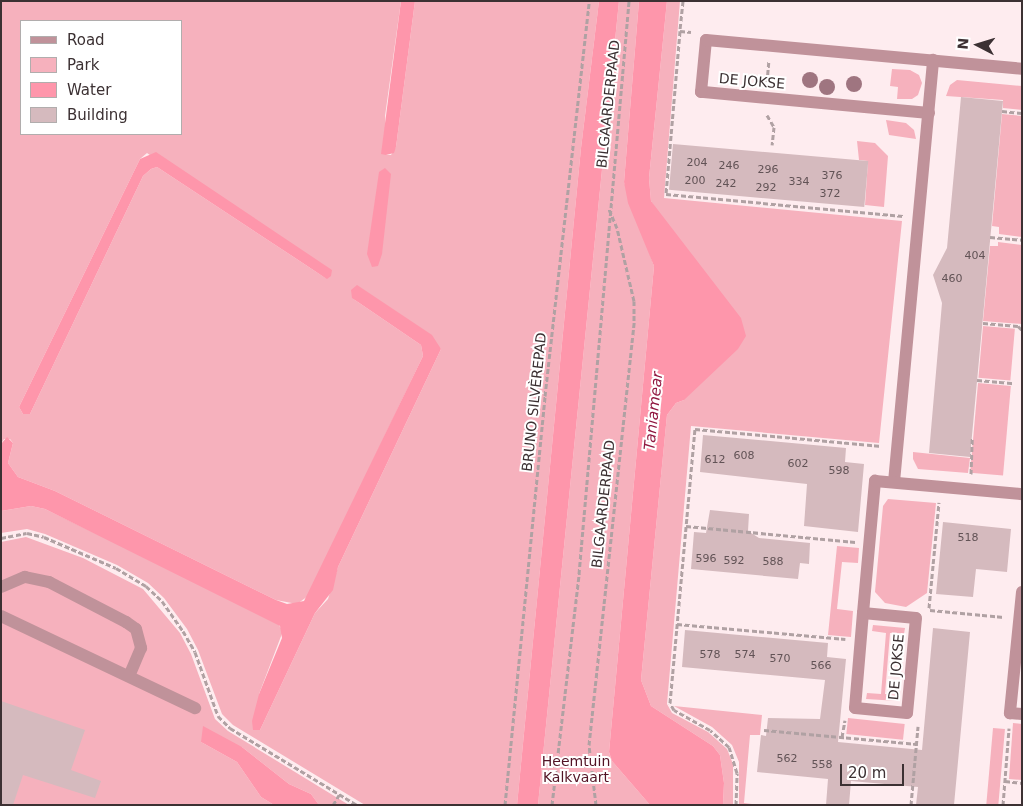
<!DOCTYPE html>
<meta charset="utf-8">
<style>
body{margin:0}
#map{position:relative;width:1023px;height:806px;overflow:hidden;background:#feecef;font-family:"DejaVu Sans",sans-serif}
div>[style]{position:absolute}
.green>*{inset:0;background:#f6b1bd;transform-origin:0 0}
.water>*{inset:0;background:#fe96ab}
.building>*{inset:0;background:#d5babe;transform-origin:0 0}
.path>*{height:3px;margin-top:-1.5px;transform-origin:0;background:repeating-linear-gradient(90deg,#b0a1a3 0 5px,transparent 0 7.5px)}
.minor>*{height:12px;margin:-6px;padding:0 6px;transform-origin:6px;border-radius:6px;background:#c0929a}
.trees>*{width:16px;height:16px;margin:-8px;border-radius:50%;background:#9f7580}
span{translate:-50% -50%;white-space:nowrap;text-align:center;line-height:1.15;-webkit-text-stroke:4px #fff;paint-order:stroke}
.number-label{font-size:11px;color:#625356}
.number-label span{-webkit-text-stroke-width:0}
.street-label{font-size:14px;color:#3c3133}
.park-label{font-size:14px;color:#521325}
.water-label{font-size:15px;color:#901740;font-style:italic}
.frame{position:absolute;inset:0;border:2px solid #3c3133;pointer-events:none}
.legend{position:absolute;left:20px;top:20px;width:162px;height:115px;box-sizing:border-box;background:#fff;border:1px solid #b1adad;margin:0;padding:6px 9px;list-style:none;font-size:15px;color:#3c3133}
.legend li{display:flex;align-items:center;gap:10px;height:25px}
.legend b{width:25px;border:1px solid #b1adad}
.north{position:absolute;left:953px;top:20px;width:50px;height:50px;-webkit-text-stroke:4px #fff;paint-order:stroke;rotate:275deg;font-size:14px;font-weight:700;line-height:20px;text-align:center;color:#3c3133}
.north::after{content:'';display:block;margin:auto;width:18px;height:22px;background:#3c3133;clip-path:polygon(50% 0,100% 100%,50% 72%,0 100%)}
.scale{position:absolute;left:840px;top:764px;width:64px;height:22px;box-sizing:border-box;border:2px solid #3c3133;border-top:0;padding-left:6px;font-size:15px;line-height:18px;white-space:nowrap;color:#3c3133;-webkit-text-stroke:4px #fff;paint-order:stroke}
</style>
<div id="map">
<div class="green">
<i style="clip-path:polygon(evenodd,1px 1px,401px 1px,385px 116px,386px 155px,391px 155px,396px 147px,415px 1px,599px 1px,581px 148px,517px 805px,365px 805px,233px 725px,222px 714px,198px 650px,187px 629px,164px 598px,148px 583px,117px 565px,45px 534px,27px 529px,1px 533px,1px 511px,31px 506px,45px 509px,276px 621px,283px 631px,259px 694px,260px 730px,315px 613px,328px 599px,338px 567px,441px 349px,352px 298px,421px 345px,423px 356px,308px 596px,297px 604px,276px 600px,55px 491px,18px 477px,8px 463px,13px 443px,10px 439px,4px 439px,1px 444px,1px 1px,21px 21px,181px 21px,181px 134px,21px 134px,21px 21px,1px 1px,147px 153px,327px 279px,157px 167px,151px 169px,143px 176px,30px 414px,23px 414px,19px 407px,140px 159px,147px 153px)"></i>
<i style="clip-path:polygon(619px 1px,639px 1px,624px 182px,654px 266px,609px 752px,612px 761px,650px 805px,538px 805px)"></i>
<i style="clip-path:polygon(667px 1px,680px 1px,664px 198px,902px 221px,879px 443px,691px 426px,667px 704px,672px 713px,708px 732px,727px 749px,733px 764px,733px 805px,723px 805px,724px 783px,720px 755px,713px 746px,651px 706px,641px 680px,666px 425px,667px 415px,676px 403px,684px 400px,660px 216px,651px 201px,649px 178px)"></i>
<i style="clip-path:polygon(892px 69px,910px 70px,919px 75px,922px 83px,918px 95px,912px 99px,897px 99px,898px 87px,890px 86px)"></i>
<i style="clip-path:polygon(957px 80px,1022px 86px,1022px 110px,1003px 108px,1003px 100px,946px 96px,950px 85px)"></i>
<i style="clip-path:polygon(1002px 114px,1022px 116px,1022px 237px,999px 234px,999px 227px,992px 226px)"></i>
<i style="clip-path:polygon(886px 120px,906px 123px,914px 130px,916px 139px,889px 135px)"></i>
<i style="clip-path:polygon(857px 141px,875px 143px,888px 156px,884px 207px,865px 205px,868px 161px,859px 160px)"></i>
<i style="clip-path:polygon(998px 242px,1022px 245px,1022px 324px,983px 321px,990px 246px,998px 246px)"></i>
<i style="left:983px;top:326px;width:32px;height:52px;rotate:5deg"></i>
<i style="left:978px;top:383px;width:33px;height:90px;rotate:5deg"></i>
<i style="clip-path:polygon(913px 452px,970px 458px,968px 473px,918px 469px,913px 459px)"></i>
<i style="clip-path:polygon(888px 499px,936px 503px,927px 593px,906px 607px,885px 603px,875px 592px,883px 506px)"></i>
<i style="clip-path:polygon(26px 537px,83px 558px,143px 589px,180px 633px,191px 654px,215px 719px,228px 731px,349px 805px,319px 805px,311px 794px,289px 784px,242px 747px,201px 742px,237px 762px,261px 797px,274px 805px,1px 805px,1px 542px)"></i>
<i style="clip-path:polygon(837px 546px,859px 548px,858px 563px,842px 562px,837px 609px,853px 611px,851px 637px,828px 635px)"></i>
<i style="clip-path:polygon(873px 625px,905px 628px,904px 634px,890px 633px,885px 694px,899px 695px,898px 701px,866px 699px,867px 693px,881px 694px,886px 633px,872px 631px)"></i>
<i style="clip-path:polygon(674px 706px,762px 715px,760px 735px,750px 735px,744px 803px,760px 805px,739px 805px,739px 762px,732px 745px,712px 727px)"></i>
<i style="left:848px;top:718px;width:57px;height:16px;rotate:6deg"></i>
<i style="clip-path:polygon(1013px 723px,1022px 724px,1022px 780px,1009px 779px)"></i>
<i style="left:993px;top:728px;width:12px;height:77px;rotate:5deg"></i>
</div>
<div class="water">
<i style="clip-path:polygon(401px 1px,415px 1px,396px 147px,394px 153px,386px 155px,381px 154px)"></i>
<i style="clip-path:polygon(599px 1px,619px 1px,538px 805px,517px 805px,581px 148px)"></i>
<i style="clip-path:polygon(639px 1px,667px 1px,649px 178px,651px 201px,741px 318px,746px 336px,738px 349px,684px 400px,676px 403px,667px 415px,641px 680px,651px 706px,713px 746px,720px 755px,724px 783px,723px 805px,650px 805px,612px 761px,609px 752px,654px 266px,628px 203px,624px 182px)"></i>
<i style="clip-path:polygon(156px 152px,332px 270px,331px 276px,327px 279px,157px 167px,151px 169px,143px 176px,30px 414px,23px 414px,19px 407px,140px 159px)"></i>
<i style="clip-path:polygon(385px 168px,391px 174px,382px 254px,378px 266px,372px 267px,367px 254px,379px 172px)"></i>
<i style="clip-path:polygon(357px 285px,432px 335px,441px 349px,338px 567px,333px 590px,315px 613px,260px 730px,253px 730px,252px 721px,259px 694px,282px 638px,280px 626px,45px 509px,31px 506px,1px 511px,1px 444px,7px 437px,13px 443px,8px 463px,18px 477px,55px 491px,276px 600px,287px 604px,304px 601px,423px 356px,421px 345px,352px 298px,351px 290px)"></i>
<i style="clip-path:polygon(203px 726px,242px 747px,289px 784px,311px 794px,319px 805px,274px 805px,261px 797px,237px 762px,201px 742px)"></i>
</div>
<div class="building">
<i style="clip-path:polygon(961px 97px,1003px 101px,970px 457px,929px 453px,942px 303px,933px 275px,947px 248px)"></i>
<i style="left:673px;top:144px;width:196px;height:46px;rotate:5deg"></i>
<i style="clip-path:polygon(703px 435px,846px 448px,845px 462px,864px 464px,858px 532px,804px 526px,807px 484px,700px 472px)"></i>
<i style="clip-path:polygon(710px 510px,749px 514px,748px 531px,759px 538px,810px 543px,809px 564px,800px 563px,798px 579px,691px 569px,694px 532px,706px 533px)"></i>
<i style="clip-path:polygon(943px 522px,1011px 529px,1007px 572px,976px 569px,973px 597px,936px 594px)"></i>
<i style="clip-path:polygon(933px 628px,970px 632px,954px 805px,916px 805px,918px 787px,851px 781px,849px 805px,826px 805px,828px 779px,757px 772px,761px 735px,766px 736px,768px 718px,820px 719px,825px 680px,682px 667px,685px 630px,828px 643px,827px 657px,846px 659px,838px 742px,922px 750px)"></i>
<i style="clip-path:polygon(1px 701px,85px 730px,71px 770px,101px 781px,95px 798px,23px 775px,13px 805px,1px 805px)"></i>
</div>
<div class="path">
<i style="left:683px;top:1px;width:30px;rotate:96deg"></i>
<i style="left:680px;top:31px;width:11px;rotate:5deg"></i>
<i style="left:680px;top:31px;width:164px;rotate:94.9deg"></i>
<i style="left:666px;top:194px;width:238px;rotate:5.3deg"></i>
<i style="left:767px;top:82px;width:21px;rotate:-85deg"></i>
<i style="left:1002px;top:111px;width:20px;rotate:6deg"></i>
<i style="left:767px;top:115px;width:14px;rotate:60deg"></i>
<i style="left:774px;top:127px;width:18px;rotate:96deg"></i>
<i style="left:990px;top:237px;width:32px;rotate:5deg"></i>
<i style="left:983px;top:323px;width:35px;rotate:5deg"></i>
<i style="left:1018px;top:326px;width:6px;rotate:45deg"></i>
<i style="left:977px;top:380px;width:37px;rotate:5deg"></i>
<i style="left:971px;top:474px;width:36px;rotate:-88deg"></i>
<i style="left:686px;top:526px;width:170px;rotate:5.4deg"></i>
<i style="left:1px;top:538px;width:26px;rotate:-11deg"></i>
<i style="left:27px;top:533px;width:17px;rotate:13deg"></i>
<i style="left:44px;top:537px;width:78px;rotate:23.3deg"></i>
<i style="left:116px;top:568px;width:35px;rotate:31deg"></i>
<i style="left:146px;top:586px;width:22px;rotate:43deg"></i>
<i style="left:162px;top:601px;width:37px;rotate:55deg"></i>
<i style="left:183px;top:631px;width:24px;rotate:60deg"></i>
<i style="left:195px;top:652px;width:68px;rotate:70.2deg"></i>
<i style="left:218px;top:716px;width:17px;rotate:45deg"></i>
<i style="left:230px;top:728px;width:149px;rotate:31.2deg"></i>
<i style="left:929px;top:608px;width:106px;rotate:-84.6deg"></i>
<i style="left:930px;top:610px;width:74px;rotate:5.4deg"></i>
<i style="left:677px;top:624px;width:169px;rotate:5.1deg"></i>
<i style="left:764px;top:730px;width:154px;rotate:5.2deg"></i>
<i style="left:842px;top:737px;width:17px;rotate:-80deg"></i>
<i style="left:1005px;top:781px;width:17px;rotate:7deg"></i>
<i style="left:333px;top:805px;width:12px;rotate:-59deg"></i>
<i style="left:505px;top:805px;width:411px;rotate:-84.4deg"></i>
<i style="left:545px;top:396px;width:397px;rotate:-83.6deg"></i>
<i style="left:552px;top:805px;width:233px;rotate:-83.3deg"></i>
<i style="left:579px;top:574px;width:575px;rotate:-85.01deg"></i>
<i style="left:596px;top:805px;width:60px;rotate:-96.7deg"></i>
<i style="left:589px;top:745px;width:426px;rotate:-83.9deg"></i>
<i style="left:634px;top:321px;width:20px;rotate:-90deg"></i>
<i style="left:634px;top:301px;width:75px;rotate:-103.1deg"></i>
<i style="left:617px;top:228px;width:21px;rotate:-113deg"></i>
<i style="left:736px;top:805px;width:32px;rotate:-88deg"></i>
<i style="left:737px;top:773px;width:27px;rotate:-107deg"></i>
<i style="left:729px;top:747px;width:25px;rotate:-138deg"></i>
<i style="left:710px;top:730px;width:41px;rotate:-150.9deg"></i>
<i style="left:674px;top:710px;width:8px;rotate:-120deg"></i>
<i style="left:670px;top:703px;width:275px;rotate:-84.8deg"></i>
<i style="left:695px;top:429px;width:187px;rotate:5.2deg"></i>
<i style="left:911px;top:805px;width:79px;rotate:-84.9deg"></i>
<i style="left:1003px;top:805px;width:77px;rotate:-85.5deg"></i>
</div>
<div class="minor">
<i style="left:929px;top:113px;width:229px;rotate:-174.7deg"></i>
<i style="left:701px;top:92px;width:52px;rotate:-84.5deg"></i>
<i style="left:706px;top:40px;width:317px;rotate:5.2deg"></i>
<i style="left:894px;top:482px;width:424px;rotate:-84.7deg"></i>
<i style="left:1px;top:587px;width:26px;rotate:-23deg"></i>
<i style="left:25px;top:577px;width:25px;rotate:12deg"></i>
<i style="left:49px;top:582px;width:87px;rotate:27.5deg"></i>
<i style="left:126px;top:622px;width:12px;rotate:35deg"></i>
<i style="left:136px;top:629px;width:20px;rotate:75deg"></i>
<i style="left:141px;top:648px;width:30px;rotate:113deg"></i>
<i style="left:1022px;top:592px;width:122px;rotate:95.7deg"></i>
<i style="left:1010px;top:713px;width:12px;rotate:5deg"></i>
<i style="left:863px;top:613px;width:53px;rotate:5.4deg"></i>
<i style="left:916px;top:618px;width:95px;rotate:95.4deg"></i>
<i style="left:907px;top:713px;width:52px;rotate:-174.5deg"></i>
<i style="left:855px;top:708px;width:95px;rotate:-85.2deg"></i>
<i style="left:863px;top:613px;width:133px;rotate:-84.8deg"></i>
<i style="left:875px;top:481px;width:148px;rotate:5.1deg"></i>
<i style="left:1px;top:616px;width:215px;rotate:25.4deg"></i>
</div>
<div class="trees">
<i style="left:810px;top:80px"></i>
<i style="left:854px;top:84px"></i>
<i style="left:827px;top:87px"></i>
</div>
<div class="number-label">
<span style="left:697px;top:163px">204</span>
<span style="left:729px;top:166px">246</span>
<span style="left:768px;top:170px">296</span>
<span style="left:832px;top:176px">376</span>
<span style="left:695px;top:181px">200</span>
<span style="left:799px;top:182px">334</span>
<span style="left:726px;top:184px">242</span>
<span style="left:766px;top:188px">292</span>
<span style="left:830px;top:194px">372</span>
<span style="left:975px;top:256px">404</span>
<span style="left:952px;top:279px">460</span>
<span style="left:744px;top:456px">608</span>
<span style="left:715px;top:460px">612</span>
<span style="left:798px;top:464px">602</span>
<span style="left:839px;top:471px">598</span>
<span style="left:968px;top:538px">518</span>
<span style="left:706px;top:559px">596</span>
<span style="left:734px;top:561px">592</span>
<span style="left:773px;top:562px">588</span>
<span style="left:710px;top:655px">578</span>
<span style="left:745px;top:655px">574</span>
<span style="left:780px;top:659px">570</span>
<span style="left:821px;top:666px">566</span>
<span style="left:787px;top:759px">562</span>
<span style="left:822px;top:765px">558</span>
</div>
<div class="street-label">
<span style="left:752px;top:81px;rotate:5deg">DE JOKSE</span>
<span style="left:608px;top:104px;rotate:-84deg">BILGAARDERPAAD</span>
<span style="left:534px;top:402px;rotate:-84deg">BRUNO SILVÈREPAD</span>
<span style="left:603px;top:504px;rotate:-84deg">BILGAARDERPAAD</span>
<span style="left:896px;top:667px;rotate:-85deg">DE JOKSE</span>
</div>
<div class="park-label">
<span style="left:576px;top:769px">Heemtuin<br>Kalkvaart</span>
</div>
<div class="water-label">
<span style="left:654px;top:411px;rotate:-84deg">Taniamear</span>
</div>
<div class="frame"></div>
<ul class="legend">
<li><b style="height:6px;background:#c0929a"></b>Road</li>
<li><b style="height:14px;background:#f6b1bd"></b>Park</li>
<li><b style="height:14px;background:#fe96ab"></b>Water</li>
<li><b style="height:14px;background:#d5babe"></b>Building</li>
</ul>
<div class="north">N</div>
<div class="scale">20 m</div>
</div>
